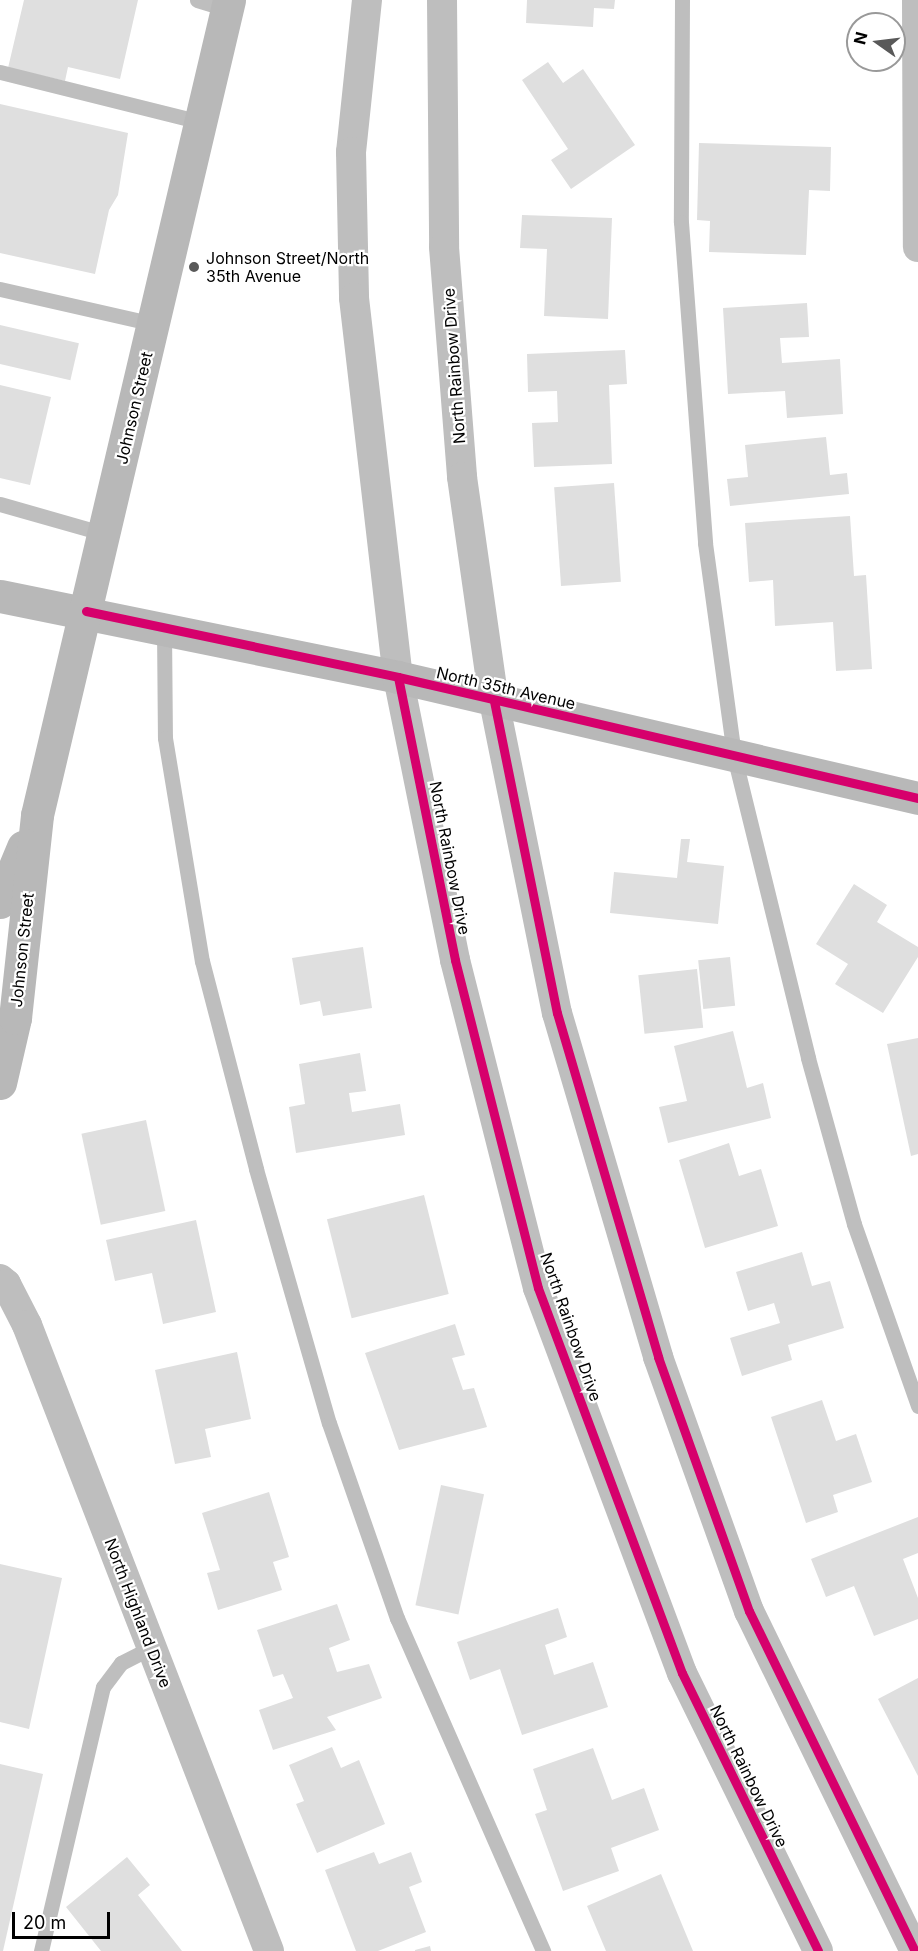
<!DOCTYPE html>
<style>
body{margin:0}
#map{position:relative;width:918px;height:1951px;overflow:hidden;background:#fff;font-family:Inter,sans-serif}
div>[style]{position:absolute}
.building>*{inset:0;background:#dfdfdf;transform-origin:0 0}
.lane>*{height:15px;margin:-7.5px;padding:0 7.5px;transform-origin:7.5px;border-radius:7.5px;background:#bebebe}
.street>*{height:30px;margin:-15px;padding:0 15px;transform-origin:15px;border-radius:15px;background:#bebebe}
.secondary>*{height:33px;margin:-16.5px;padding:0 16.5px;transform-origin:16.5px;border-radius:16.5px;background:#b8b8b8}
.cycleway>*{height:9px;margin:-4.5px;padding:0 4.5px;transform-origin:4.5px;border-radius:4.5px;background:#d6006c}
.dots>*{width:16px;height:16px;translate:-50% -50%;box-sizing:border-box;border:3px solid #fff;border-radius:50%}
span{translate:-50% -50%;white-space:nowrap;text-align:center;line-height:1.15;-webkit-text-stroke:4.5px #fff;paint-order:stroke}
.poi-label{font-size:16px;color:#000}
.left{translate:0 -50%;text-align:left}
.street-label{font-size:16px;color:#000}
.north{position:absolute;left:846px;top:12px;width:60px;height:60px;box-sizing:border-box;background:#fff;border:2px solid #999;border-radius:50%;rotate:284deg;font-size:16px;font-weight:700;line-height:24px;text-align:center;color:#000}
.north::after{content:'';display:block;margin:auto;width:21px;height:27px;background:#595959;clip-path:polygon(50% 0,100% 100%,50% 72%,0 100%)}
.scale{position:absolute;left:12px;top:1912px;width:98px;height:27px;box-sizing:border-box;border:3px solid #000;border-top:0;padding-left:8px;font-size:18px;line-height:21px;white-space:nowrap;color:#000;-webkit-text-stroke:4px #fff;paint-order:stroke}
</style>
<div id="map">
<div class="building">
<i style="clip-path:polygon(24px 0,138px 0,120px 79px,68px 67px,65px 81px,8px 68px)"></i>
<i style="clip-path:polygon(527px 0,615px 0,614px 9px,594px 8px,593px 27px,526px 23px)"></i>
<i style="clip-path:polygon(548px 62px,563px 83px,583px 69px,635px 145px,571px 189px,551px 160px,568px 149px,522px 80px)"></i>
<i style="clip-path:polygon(0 104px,128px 133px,118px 195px,109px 210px,95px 274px,0 253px)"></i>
<i style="clip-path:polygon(699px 143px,831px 147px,830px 191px,809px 190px,806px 255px,709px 252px,710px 221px,697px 220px)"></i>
<i style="clip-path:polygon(522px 215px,612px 218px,608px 319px,544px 316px,547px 249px,520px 248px)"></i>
<i style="clip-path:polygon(807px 303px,809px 337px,780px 338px,782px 363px,840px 359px,843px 414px,787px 418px,785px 391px,728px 394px,723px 308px)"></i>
<i style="left:0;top:325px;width:81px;height:38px;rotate:13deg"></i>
<i style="clip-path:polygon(625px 350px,627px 384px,609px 385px,612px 464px,534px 467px,532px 423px,558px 422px,557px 391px,528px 392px,527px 354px)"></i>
<i style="clip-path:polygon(0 385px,51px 397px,30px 485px,0 478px)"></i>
<i style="clip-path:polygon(826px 437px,830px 475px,847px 473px,849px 494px,730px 506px,727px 479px,748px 477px,745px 445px)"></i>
<i style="left:614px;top:483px;width:99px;height:60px;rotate:86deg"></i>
<i style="clip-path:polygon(850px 516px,854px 576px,866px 575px,872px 669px,836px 671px,833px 622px,775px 626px,773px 580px,749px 582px,745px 523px)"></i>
<i style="clip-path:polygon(681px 839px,690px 839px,687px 862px,724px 866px,718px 924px,610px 913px,614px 872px,677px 878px)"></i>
<i style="clip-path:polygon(854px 884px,887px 905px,877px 922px,918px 947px,918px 957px,883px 1013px,835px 984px,848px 964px,816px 944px)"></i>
<i style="clip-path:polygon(363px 947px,372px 1008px,323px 1016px,320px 1001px,300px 1005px,292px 958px)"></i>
<i style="left:730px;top:957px;width:49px;height:32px;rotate:84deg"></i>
<i style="left:697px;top:969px;width:59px;height:59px;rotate:84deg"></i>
<i style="clip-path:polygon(733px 1031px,747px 1088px,763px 1083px,771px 1118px,668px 1143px,659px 1107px,687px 1101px,674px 1046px)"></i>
<i style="clip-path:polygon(918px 1038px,918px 1154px,911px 1156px,887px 1044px)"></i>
<i style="clip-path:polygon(360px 1053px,366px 1091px,349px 1093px,352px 1112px,400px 1104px,405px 1135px,296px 1153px,289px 1107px,305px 1104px,299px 1064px)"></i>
<i style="left:146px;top:1120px;width:93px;height:66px;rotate:78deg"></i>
<i style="clip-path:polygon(729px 1143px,739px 1176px,761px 1169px,778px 1226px,705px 1248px,679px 1160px)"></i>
<i style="left:424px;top:1195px;width:102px;height:100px;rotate:76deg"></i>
<i style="clip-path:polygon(196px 1220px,216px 1312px,163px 1324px,152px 1273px,115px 1281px,106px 1240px)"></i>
<i style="clip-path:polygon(802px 1252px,812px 1286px,830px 1281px,844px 1328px,788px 1345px,792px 1360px,742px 1376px,730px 1338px,780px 1323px,774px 1303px,748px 1311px,736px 1272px)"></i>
<i style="clip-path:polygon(455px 1324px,465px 1355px,452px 1358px,463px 1390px,474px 1388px,487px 1427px,399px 1450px,365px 1353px)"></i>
<i style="clip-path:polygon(237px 1352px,251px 1419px,205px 1429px,211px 1457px,175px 1464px,155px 1370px)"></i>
<i style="clip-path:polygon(822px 1400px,836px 1441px,856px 1434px,872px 1482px,833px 1495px,838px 1512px,806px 1523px,771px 1417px)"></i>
<i style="left:441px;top:1485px;width:44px;height:123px;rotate:12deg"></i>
<i style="clip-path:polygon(269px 1492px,289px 1557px,273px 1562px,282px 1590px,218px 1610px,207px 1573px,220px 1570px,202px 1513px)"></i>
<i style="clip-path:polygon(918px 1517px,918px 1553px,903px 1559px,918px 1598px,918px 1619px,874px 1636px,854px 1586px,826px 1597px,811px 1559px)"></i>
<i style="clip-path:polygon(0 1564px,62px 1578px,29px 1729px,0 1722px)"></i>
<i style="clip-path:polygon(337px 1604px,350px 1640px,329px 1648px,337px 1672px,369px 1664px,382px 1698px,327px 1717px,336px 1730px,273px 1750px,259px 1710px,293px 1698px,283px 1674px,273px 1677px,257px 1630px)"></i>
<i style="clip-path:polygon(558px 1608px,567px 1637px,545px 1645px,554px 1675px,593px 1662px,608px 1707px,522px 1735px,500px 1669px,470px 1680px,457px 1642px)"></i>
<i style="clip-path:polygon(918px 1678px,918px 1776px,878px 1699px)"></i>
<i style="clip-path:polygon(332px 1747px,341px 1768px,359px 1760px,385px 1824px,317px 1853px,296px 1804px,304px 1801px,289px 1765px)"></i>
<i style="clip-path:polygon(593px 1748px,612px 1800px,644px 1788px,659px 1830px,611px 1848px,619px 1871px,563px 1891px,535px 1814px,547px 1810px,533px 1769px)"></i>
<i style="clip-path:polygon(0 1764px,43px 1774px,3px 1951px,0 1951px)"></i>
<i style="clip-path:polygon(374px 1852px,379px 1864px,411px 1852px,422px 1882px,409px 1887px,426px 1932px,378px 1951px,356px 1951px,325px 1870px)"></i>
<i style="clip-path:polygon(127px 1857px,150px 1885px,138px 1895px,182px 1951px,101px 1951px,66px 1907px)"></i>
<i style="clip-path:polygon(661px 1874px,693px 1951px,606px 1951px,587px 1906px)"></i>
<i style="clip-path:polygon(430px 1946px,431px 1951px,415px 1951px,415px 1950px)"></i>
</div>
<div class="lane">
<i style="left:197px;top:0;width:31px;rotate:17deg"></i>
<i style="left:682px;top:0;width:222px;rotate:90.3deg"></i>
<i style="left:681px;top:222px;width:322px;rotate:85.7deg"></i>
<i style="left:705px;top:543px;width:215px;rotate:82.2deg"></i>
<i style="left:734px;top:756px;width:311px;rotate:76.2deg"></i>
<i style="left:808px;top:1058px;width:172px;rotate:74.5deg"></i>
<i style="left:854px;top:1224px;width:193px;rotate:70.6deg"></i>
<i style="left:0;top:72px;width:207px;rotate:14deg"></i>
<i style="left:0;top:289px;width:158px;rotate:12.8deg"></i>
<i style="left:0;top:504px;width:109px;rotate:15.9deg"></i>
<i style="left:164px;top:628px;width:110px;rotate:89.5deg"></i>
<i style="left:165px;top:738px;width:226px;rotate:80.6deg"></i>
<i style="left:202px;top:961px;width:215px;rotate:75.4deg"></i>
<i style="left:256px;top:1169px;width:264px;rotate:74deg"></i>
<i style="left:329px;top:1423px;width:207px;rotate:70.8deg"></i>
<i style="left:397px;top:1618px;width:364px;rotate:66.3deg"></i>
<i style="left:41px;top:1951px;width:271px;rotate:-76.8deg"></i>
<i style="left:103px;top:1687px;width:30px;rotate:-53deg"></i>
<i style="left:121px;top:1663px;width:35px;rotate:-27deg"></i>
</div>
<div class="street">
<i style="left:367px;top:0;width:153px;rotate:96deg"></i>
<i style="left:351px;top:152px;width:146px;rotate:88.8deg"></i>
<i style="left:354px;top:298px;width:382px;rotate:83.4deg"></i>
<i style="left:398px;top:677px;width:289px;rotate:78.6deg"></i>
<i style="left:455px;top:960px;width:338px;rotate:75.8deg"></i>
<i style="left:538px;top:1288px;width:411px;rotate:69.5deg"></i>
<i style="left:682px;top:1673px;width:309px;rotate:63.9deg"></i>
<i style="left:442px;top:0;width:247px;rotate:89.5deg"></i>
<i style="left:444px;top:247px;width:231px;rotate:85.5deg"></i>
<i style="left:462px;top:477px;width:226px;rotate:81.9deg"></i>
<i style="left:494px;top:701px;width:318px;rotate:78.6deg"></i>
<i style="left:557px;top:1013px;width:359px;rotate:73.6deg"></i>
<i style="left:658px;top:1357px;width:270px;rotate:70.3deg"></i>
<i style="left:749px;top:1611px;width:378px;rotate:64deg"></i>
<i style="left:917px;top:0;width:247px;rotate:89.8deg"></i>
<i style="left:0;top:1279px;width:8px;rotate:40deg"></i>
<i style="left:6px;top:1284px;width:46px;rotate:62.9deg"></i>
<i style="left:27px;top:1325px;width:671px;rotate:68.86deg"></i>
</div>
<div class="secondary">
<i style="left:0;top:596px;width:406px;rotate:11.5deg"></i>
<i style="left:398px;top:677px;width:534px;rotate:13.1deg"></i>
<i style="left:0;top:902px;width:60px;rotate:-67.3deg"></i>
<i style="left:0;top:1083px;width:67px;rotate:-77deg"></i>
<i style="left:15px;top:1018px;width:204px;rotate:-83.8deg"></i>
<i style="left:37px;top:815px;width:837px;rotate:-76.74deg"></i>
</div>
<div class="cycleway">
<i style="left:86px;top:611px;width:319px;rotate:11.9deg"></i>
<i style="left:398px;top:677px;width:534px;rotate:13.1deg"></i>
<i style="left:398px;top:677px;width:289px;rotate:78.6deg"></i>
<i style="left:455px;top:960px;width:338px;rotate:75.8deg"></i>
<i style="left:538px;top:1288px;width:411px;rotate:69.5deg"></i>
<i style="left:682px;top:1673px;width:309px;rotate:63.9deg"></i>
<i style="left:494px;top:701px;width:318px;rotate:78.6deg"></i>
<i style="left:557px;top:1013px;width:359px;rotate:73.6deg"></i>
<i style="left:658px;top:1357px;width:270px;rotate:70.3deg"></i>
<i style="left:749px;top:1611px;width:378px;rotate:64deg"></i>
</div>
<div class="dots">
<i style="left:194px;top:267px;background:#595959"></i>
</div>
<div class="poi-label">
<span class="left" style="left:206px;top:267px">Johnson Street/North<br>35th Avenue</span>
</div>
<div class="street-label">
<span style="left:454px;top:366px;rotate:-94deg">North Rainbow Drive</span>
<span style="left:134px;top:408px;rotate:-77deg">Johnson Street</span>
<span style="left:506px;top:688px;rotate:13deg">North 35th Avenue</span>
<span style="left:450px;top:858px;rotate:79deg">North Rainbow Drive</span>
<span style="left:22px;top:950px;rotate:-84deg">Johnson Street</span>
<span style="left:571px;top:1327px;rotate:71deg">North Rainbow Drive</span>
<span style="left:138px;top:1613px;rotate:69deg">North Highland Drive</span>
<span style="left:749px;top:1776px;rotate:64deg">North Rainbow Drive</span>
</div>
<div class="north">N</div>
<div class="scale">20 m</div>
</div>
